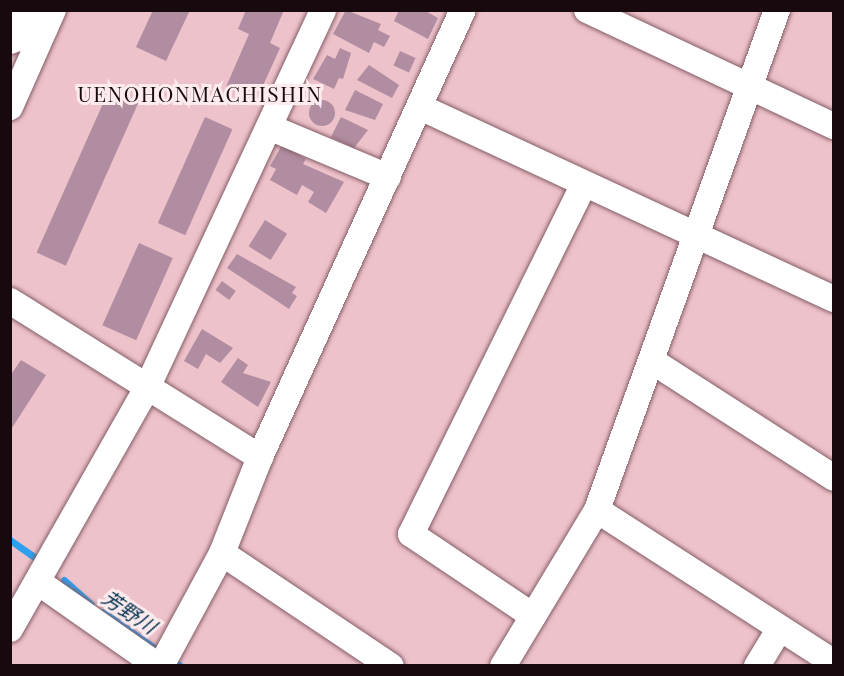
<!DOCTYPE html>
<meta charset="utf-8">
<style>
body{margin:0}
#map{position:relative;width:844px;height:676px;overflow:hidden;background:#eec2cb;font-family:"Playfair Display","Noto Sans JP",serif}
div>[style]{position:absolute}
.stream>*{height:7px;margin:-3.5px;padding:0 3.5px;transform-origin:3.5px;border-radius:3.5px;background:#2ea0ef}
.building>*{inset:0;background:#b08da0;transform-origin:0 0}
.round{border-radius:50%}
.roads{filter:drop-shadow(0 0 2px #835d66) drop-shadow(0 0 2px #835d66)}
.minor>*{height:26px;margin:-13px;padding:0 13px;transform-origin:13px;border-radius:13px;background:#fff}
span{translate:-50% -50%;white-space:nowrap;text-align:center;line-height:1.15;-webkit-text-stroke:6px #fdebee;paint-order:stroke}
.water-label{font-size:20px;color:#02304f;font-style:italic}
.quarter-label{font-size:21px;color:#17090d;letter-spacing:1.5px}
.frame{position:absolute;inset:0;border:12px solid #17090d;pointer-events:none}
</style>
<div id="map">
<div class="stream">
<i style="left:10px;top:540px;width:29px;rotate:35deg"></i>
<i style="left:64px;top:580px;width:36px;rotate:42deg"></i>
<i style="left:103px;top:612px;width:94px;rotate:35deg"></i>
</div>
<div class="building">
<i style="clip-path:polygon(153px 10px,190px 10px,166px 61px,136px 47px)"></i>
<i style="clip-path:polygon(246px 10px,284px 10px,270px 43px,280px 48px,256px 101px,226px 87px,249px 34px,238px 29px)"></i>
<i style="clip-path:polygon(346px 10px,381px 24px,378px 30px,390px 36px,384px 47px,374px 42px,369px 53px,333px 34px)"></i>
<i style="clip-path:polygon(399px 10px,424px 10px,438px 18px,428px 39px,394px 21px)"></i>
<i style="clip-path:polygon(340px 48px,351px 53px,343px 79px,339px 78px,334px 89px,313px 79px,327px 55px,335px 59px)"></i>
<i style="left:400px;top:51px;width:17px;height:16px;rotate:24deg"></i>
<i style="clip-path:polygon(369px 65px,399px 85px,392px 98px,357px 80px)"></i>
<i style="left:109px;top:90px;width:32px;height:178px;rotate:24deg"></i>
<i style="clip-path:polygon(355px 90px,383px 104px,375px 120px,345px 110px)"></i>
<i class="round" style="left:309px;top:100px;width:26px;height:26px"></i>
<i style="left:205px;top:117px;width:30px;height:116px;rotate:24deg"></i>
<i style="clip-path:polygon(341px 117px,368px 130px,354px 148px,331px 137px)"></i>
<i style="clip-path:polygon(282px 145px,306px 159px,303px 164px,344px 182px,326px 213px,308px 202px,314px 192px,302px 185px,297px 195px,270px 180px,276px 169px,270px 166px)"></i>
<i style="left:265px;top:220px;width:26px;height:31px;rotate:32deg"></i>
<i style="left:139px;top:243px;width:37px;height:90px;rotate:24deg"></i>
<i style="clip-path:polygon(237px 254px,296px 287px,292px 293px,297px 296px,289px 309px,227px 268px)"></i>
<i style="left:222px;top:281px;width:17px;height:11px;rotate:36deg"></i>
<i style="clip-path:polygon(202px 329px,233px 348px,220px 363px,206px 354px,198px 369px,184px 361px)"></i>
<i style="clip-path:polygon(238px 358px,248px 365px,243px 373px,271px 382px,258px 407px,221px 382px)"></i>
<i style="clip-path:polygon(21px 360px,46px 375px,10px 431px,10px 376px)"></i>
</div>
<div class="roads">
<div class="minor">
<i style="left:587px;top:10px;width:273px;rotate:25.2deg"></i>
<i style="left:10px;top:15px;width:37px;rotate:20deg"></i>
<i style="left:10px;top:41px;width:37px;rotate:-20deg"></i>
<i style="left:10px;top:107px;width:106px;rotate:-66.1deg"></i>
<i style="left:420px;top:107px;width:456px;rotate:24.9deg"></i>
<i style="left:269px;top:127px;width:129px;rotate:22.8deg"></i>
<i style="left:10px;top:301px;width:295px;rotate:32deg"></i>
<i style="left:652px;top:361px;width:216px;rotate:32.7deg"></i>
<i style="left:597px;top:510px;width:282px;rotate:32.8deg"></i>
<i style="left:222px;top:553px;width:203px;rotate:33.8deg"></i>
<i style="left:38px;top:582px;width:146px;rotate:35deg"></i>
<i style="left:533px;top:616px;width:147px;rotate:-146.1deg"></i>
<i style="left:411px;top:534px;width:390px;rotate:-63.7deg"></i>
<i style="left:10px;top:629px;width:275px;rotate:-60.4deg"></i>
<i style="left:146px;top:390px;width:419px;rotate:-65deg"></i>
<i style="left:161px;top:666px;width:128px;rotate:-61.6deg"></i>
<i style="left:222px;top:553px;width:103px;rotate:-68.4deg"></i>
<i style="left:260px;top:457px;width:491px;rotate:-65.6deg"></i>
<i style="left:503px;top:666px;width:182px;rotate:-58.9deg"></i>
<i style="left:597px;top:510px;width:531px;rotate:-70.2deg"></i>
<i style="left:757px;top:666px;width:44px;rotate:-58.8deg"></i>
</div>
</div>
<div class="water-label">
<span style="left:130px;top:611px;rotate:34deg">芳野川</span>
</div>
<div class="quarter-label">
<span style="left:200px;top:93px">UENOHONMACHISHIN</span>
</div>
<div class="frame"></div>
</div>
